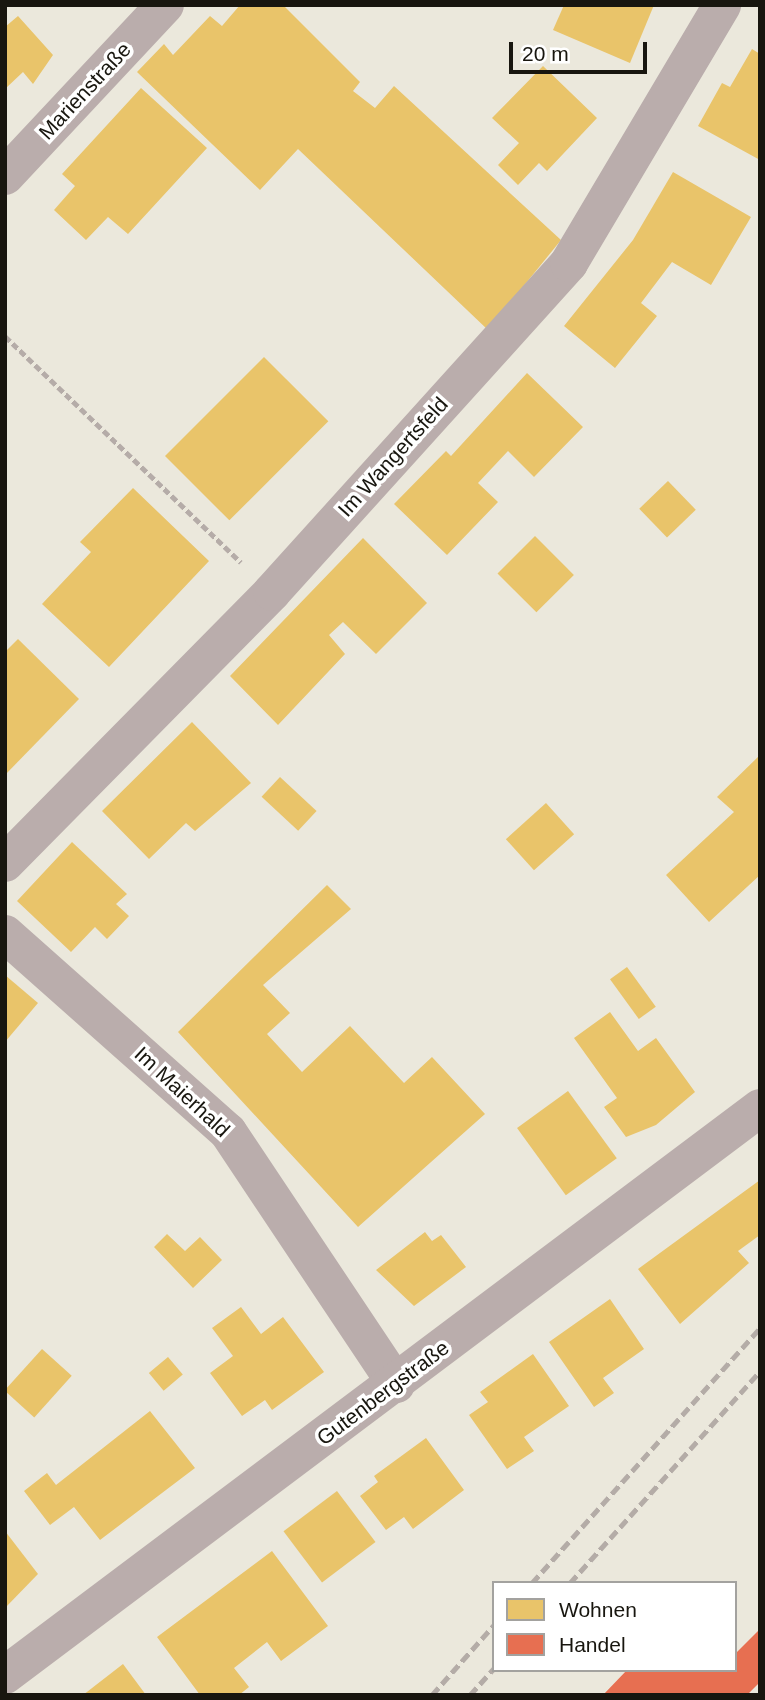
<!DOCTYPE html>
<meta charset="utf-8">
<style>
body{margin:0}
#map{position:relative;width:765px;height:1700px;overflow:hidden;background:#ebe8dc;font-family:Arial,sans-serif}
div>[style]{position:absolute}
.homes>*{inset:0;background:#e9c46a;transform-origin:0 0}
.shops>*{inset:0;background:#e76f51}
.path>*{height:4.5px;margin-top:-2.25px;transform-origin:0;background:repeating-linear-gradient(90deg,#b5aca8 0 7px,transparent 0 10.5px)}
.minor>*{height:38px;margin:-19px;padding:0 19px;transform-origin:19px;border-radius:19px;background:#baadac}
.rail>*{height:5px;margin-top:-2.5px;transform-origin:0;background:repeating-linear-gradient(90deg,#b4aca7 0 10px,transparent 0 15px)}
span{translate:-50% -50%;white-space:nowrap;text-align:center;line-height:1.15;-webkit-text-stroke:7px #fff;paint-order:stroke}
.street-label{font-size:21px;color:#18160f}
.frame{position:absolute;inset:0;border:7px solid #18160f;pointer-events:none}
.legend{position:absolute;left:492px;top:1581px;width:245px;height:91px;box-sizing:border-box;background:#fff;border:2px solid #a3a29f;margin:0;padding:9px 12px;list-style:none;font-size:21px;color:#18160f}
.legend li{display:flex;align-items:center;gap:14px;height:35px}
.legend b{width:35px;border:2px solid #a3a29f}
.scale{position:absolute;left:509px;top:42px;width:138px;height:32px;box-sizing:border-box;border:4px solid #18160f;border-top:0;padding-left:9px;font-size:21px;line-height:24px;white-space:nowrap;color:#18160f;-webkit-text-stroke:5px #fff;paint-order:stroke}
</style>
<div id="map">
<div class="homes">
<i style="clip-path:polygon(240px 5px,283px 5px,360px 82px,353px 91px,375px 108px,394px 86px,561px 240px,488px 330px,298px 149px,260px 190px,137px 72px,164px 44px,173px 55px,210px 16px,222px 26px)"></i>
<i style="clip-path:polygon(564px 5px,654px 5px,630px 63px,553px 30px)"></i>
<i style="clip-path:polygon(18px 16px,53px 55px,33px 84px,23px 72px,5px 89px,5px 27px)"></i>
<i style="clip-path:polygon(752px 49px,760px 54px,760px 160px,698px 126px,722px 83px,730px 87px)"></i>
<i style="clip-path:polygon(543px 66px,597px 118px,547px 171px,539px 163px,518px 185px,498px 165px,519px 143px,492px 118px)"></i>
<i style="clip-path:polygon(141px 88px,207px 148px,128px 234px,108px 217px,86px 240px,54px 210px,75px 186px,62px 174px)"></i>
<i style="clip-path:polygon(673px 172px,751px 217px,711px 285px,672px 262px,641px 303px,657px 316px,615px 368px,564px 326px,633px 240px)"></i>
<i style="left:264px;top:357px;width:91px;height:140px;rotate:45deg"></i>
<i style="clip-path:polygon(527px 373px,583px 427px,534px 477px,508px 451px,478px 483px,498px 502px,447px 555px,394px 504px,446px 451px,451px 456px)"></i>
<i style="left:668px;top:481px;width:40px;height:40px;rotate:46deg"></i>
<i style="clip-path:polygon(133px 488px,209px 561px,109px 667px,42px 604px,91px 552px,80px 542px)"></i>
<i style="left:535px;top:536px;width:55px;height:53px;rotate:45deg"></i>
<i style="clip-path:polygon(363px 538px,427px 603px,376px 654px,343px 622px,329px 635px,345px 654px,278px 725px,230px 676px)"></i>
<i style="clip-path:polygon(18px 639px,79px 699px,5px 775px,5px 652px)"></i>
<i style="clip-path:polygon(192px 722px,251px 783px,195px 831px,186px 823px,149px 859px,102px 811px)"></i>
<i style="clip-path:polygon(760px 755px,760px 875px,709px 922px,666px 875px,734px 812px,717px 797px)"></i>
<i style="left:280px;top:777px;width:50px;height:27px;rotate:43deg"></i>
<i style="left:546px;top:803px;width:42px;height:54px;rotate:48deg"></i>
<i style="clip-path:polygon(72px 842px,127px 894px,116px 904px,129px 916px,107px 939px,95px 927px,71px 952px,17px 901px)"></i>
<i style="clip-path:polygon(327px 885px,351px 909px,263px 985px,290px 1013px,267px 1034px,302px 1072px,350px 1026px,404px 1083px,432px 1057px,485px 1114px,358px 1227px,178px 1032px)"></i>
<i style="left:627px;top:967px;width:49px;height:21px;rotate:54deg"></i>
<i style="clip-path:polygon(5px 975px,38px 1003px,5px 1042px)"></i>
<i style="clip-path:polygon(610px 1012px,638px 1051px,656px 1038px,695px 1092px,656px 1125px,626px 1137px,604px 1107px,617px 1098px,574px 1038px)"></i>
<i style="left:568px;top:1091px;width:83px;height:63px;rotate:54deg"></i>
<i style="clip-path:polygon(760px 1180px,760px 1235px,738px 1251px,749px 1263px,680px 1324px,638px 1269px)"></i>
<i style="clip-path:polygon(425px 1232px,432px 1241px,441px 1235px,466px 1267px,414px 1306px,376px 1270px)"></i>
<i style="clip-path:polygon(167px 1234px,185px 1251px,200px 1237px,222px 1260px,193px 1288px,154px 1247px)"></i>
<i style="clip-path:polygon(610px 1299px,644px 1349px,603px 1378px,614px 1393px,594px 1407px,549px 1342px)"></i>
<i style="clip-path:polygon(241px 1307px,261px 1334px,283px 1317px,324px 1372px,272px 1410px,265px 1400px,242px 1416px,210px 1373px,233px 1356px,212px 1328px)"></i>
<i style="left:42px;top:1349px;width:40px;height:56px;rotate:42deg"></i>
<i style="clip-path:polygon(533px 1354px,569px 1406px,524px 1437px,534px 1451px,507px 1469px,469px 1415px,488px 1402px,480px 1392px)"></i>
<i style="left:168px;top:1357px;width:23px;height:25px;rotate:50deg"></i>
<i style="clip-path:polygon(150px 1411px,195px 1468px,100px 1540px,74px 1507px,50px 1525px,24px 1491px,47px 1473px,56px 1485px)"></i>
<i style="clip-path:polygon(426px 1438px,464px 1490px,413px 1529px,404px 1517px,386px 1530px,360px 1496px,378px 1482px,374px 1476px)"></i>
<i style="left:337px;top:1491px;width:64px;height:67px;rotate:53deg"></i>
<i style="clip-path:polygon(5px 1531px,38px 1574px,5px 1608px)"></i>
<i style="clip-path:polygon(272px 1551px,328px 1626px,281px 1661px,267px 1642px,234px 1668px,249px 1687px,239px 1695px,200px 1695px,157px 1637px)"></i>
<i style="clip-path:polygon(123px 1664px,146px 1695px,83px 1695px)"></i>
</div>
<div class="shops">
<i style="clip-path:polygon(760px 1629px,760px 1682px,747px 1695px,603px 1695px,627px 1670px,735px 1670px,735px 1654px)"></i>
</div>
<div class="path">
<i style="left:5px;top:336px;width:327px;rotate:43.8deg"></i>
</div>
<div class="minor">
<i style="left:5px;top:176px;width:234px;rotate:-46.9deg"></i>
<i style="left:5px;top:863px;width:380px;rotate:-45.4deg"></i>
<i style="left:272px;top:592px;width:443px;rotate:-47.9deg"></i>
<i style="left:569px;top:263px;width:300px;rotate:-59.3deg"></i>
<i style="left:5px;top:934px;width:298px;rotate:41.6deg"></i>
<i style="left:228px;top:1132px;width:303px;rotate:56.3deg"></i>
<i style="left:5px;top:1675px;width:944px;rotate:-36.91deg"></i>
</div>
<div class="rail">
<i style="left:532px;top:1583px;width:342px;rotate:-48.2deg"></i>
<i style="left:570px;top:1583px;width:285px;rotate:-48.1deg"></i>
<i style="left:432px;top:1695px;width:94px;rotate:-48.5deg"></i>
<i style="left:470px;top:1695px;width:36px;rotate:-48deg"></i>
</div>
<div class="street-label">
<span style="left:85px;top:91px;rotate:-47deg">Marienstraße</span>
<span style="left:393px;top:457px;rotate:-48deg">Im Wangertsfeld</span>
<span style="left:182px;top:1092px;rotate:43deg">Im Maierhald</span>
<span style="left:383px;top:1393px;rotate:-37deg">Gutenbergstraße</span>
</div>
<div class="frame"></div>
<ul class="legend">
<li><b style="height:19px;background:#e9c46a"></b>Wohnen</li>
<li><b style="height:19px;background:#e76f51"></b>Handel</li>
</ul>
<div class="scale">20 m</div>
</div>
